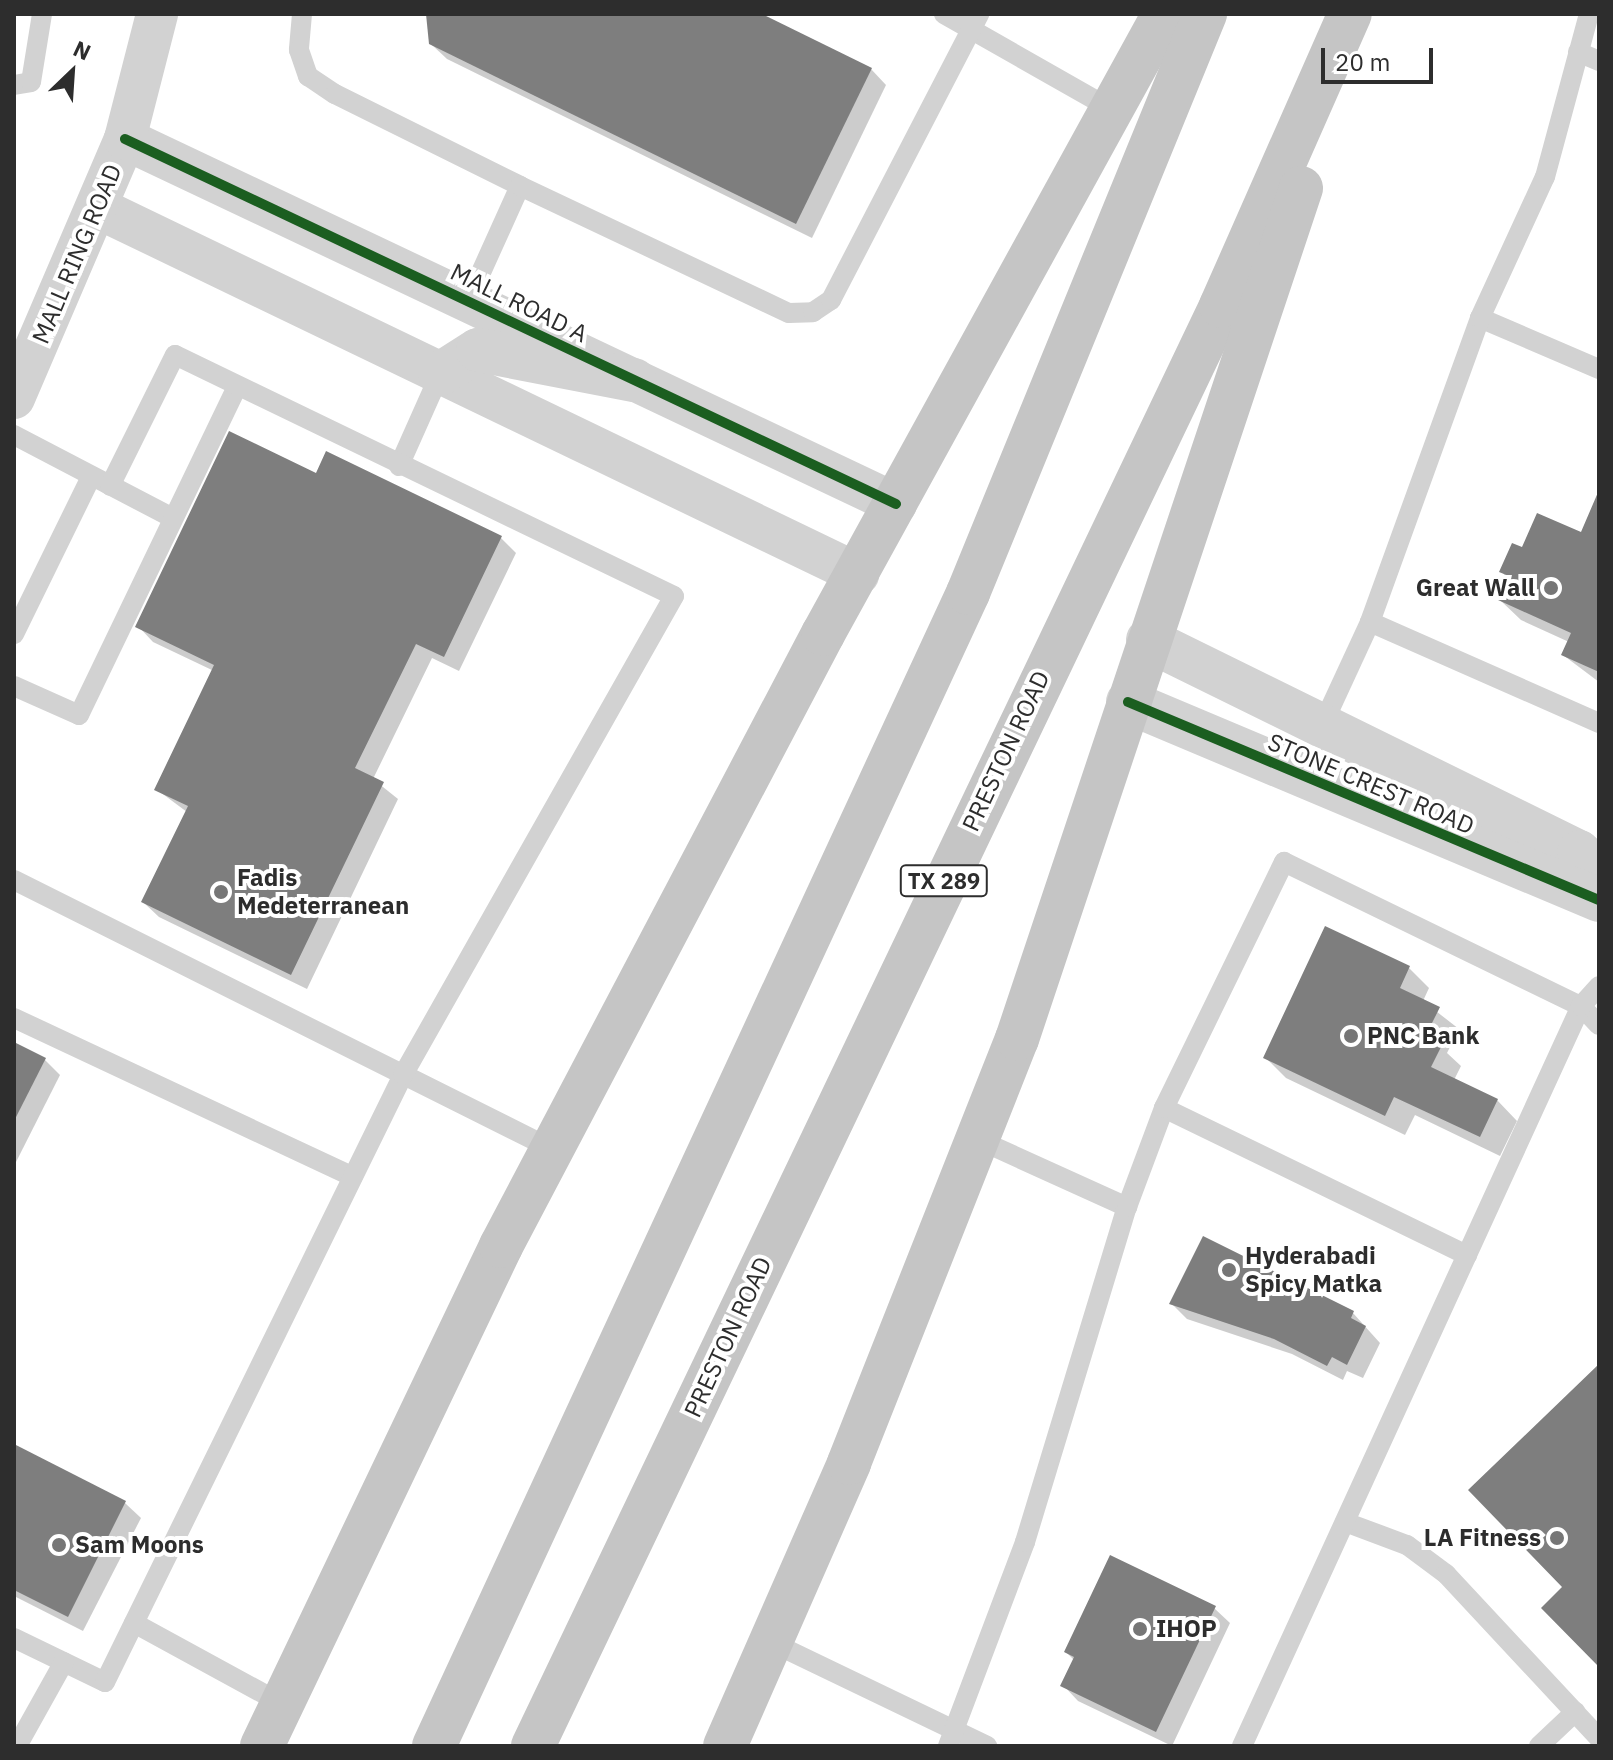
<!DOCTYPE html>
<style>
body{margin:0}
#map{position:relative;width:1613px;height:1760px;overflow:hidden;background:#fff;font-family:"IBM Plex Sans",sans-serif}
div>[style]{position:absolute}
.shadow>*{inset:0;background:#0003}
.building>*{inset:0;background:#7e7e7e}
.service>*{height:20px;margin:-10px;padding:0 10px;transform-origin:10px;border-radius:10px;background:#d2d2d2}
.minor>*{height:42px;margin:-21px;padding:0 21px;transform-origin:21px;border-radius:21px;background:#d2d2d2}
.tertiary>*{height:44px;margin:-22px;padding:0 22px;transform-origin:22px;border-radius:22px;background:#d2d2d2}
.primary>*{height:44px;margin:-22px;padding:0 22px;transform-origin:22px;border-radius:22px;background:#c5c5c5}
.cycleway>*{height:10px;margin:-5px;padding:0 5px;transform-origin:5px;border-radius:5px;background:#1b5e20}
.dots>*{width:22px;height:22px;translate:-50% -50%;box-sizing:border-box;border:4px solid #fff;border-radius:50%}
span{translate:-50% -50%;white-space:nowrap;text-align:center;line-height:1.15;-webkit-text-stroke:8px #fff;paint-order:stroke}
.shield-label span{padding:2px 6px;background:#fff;border:2px solid;border-radius:6px;-webkit-text-stroke-width:0}
.shield-label{font-size:22px;color:#2d2d2d;font-weight:700}
.street-label{font-size:24px;color:#2d2d2d}
.poi-label{font-size:24px;color:#2d2d2d;font-weight:700}
.right{translate:-100% -50%;text-align:right}
.left{translate:0 -50%;text-align:left}
.frame{position:absolute;inset:0;border:16px solid #2d2d2d;pointer-events:none}
.north{position:absolute;left:32px;top:32px;width:80px;height:80px;-webkit-text-stroke:6px #fff;paint-order:stroke;rotate:25deg;font-size:22px;font-weight:700;line-height:32px;text-align:center;color:#2d2d2d}
.north::after{content:'';display:block;margin:auto;width:28px;height:36px;background:#2d2d2d;clip-path:polygon(50% 0,100% 100%,50% 72%,0 100%)}
.scale{position:absolute;left:1321px;top:48px;width:112px;height:36px;box-sizing:border-box;border:4px solid #2d2d2d;border-top:0;padding-left:10px;font-size:24px;line-height:28px;white-space:nowrap;color:#2d2d2d;-webkit-text-stroke:6px #fff;paint-order:stroke}
</style>
<div id="map">
<div class="shadow">
<i style="clip-path:polygon(428px 14px,758px 14px,871px 69px,886px 85px,812px 238px,447px 59px,431px 44px)"></i>
<i style="clip-path:polygon(317px 476px,501px 538px,516px 553px,459px 671px,432px 658px,373px 779px,398px 799px,307px 989px,159px 917px,143px 902px,187px 812px,156px 789px,214px 671px,153px 642px,138px 626px)"></i>
<i style="clip-path:polygon(1599px 495px,1599px 682px,1563px 655px,1569px 642px,1521px 620px,1500px 600px,1509px 580px,1502px 572px,1523px 549px,1582px 534px)"></i>
<i style="clip-path:polygon(1409px 968px,1429px 988px,1423px 1001px,1459px 1029px,1447px 1053px,1461px 1066px,1454px 1080px,1497px 1100px,1517px 1121px,1500px 1156px,1415px 1115px,1405px 1135px,1286px 1078px,1265px 1057px)"></i>
<i style="clip-path:polygon(14px 1045px,45px 1060px,60px 1075px,14px 1166px)"></i>
<i style="clip-path:polygon(1172px 1304px,1353px 1313px,1380px 1343px,1363px 1378px,1347px 1371px,1343px 1380px,1292px 1354px,1187px 1319px)"></i>
<i style="clip-path:polygon(14px 1446px,125px 1503px,141px 1518px,83px 1631px,14px 1596px)"></i>
<i style="clip-path:polygon(1214px 1608px,1230px 1623px,1172px 1746px,1078px 1701px,1063px 1685px,1074px 1660px,1066px 1652px)"></i>
</div>
<div class="building">
<i style="clip-path:polygon(426px 14px,762px 14px,872px 68px,796px 224px,429px 44px)"></i>
<i style="clip-path:polygon(229px 431px,316px 473px,326px 451px,502px 536px,444px 657px,416px 644px,355px 768px,384px 782px,291px 975px,141px 902px,188px 806px,154px 790px,214px 665px,135px 627px)"></i>
<i style="clip-path:polygon(1599px 490px,1599px 672px,1561px 655px,1571px 633px,1498px 600px,1509px 576px,1499px 572px,1512px 543px,1522px 547px,1537px 513px,1581px 532px)"></i>
<i style="clip-path:polygon(1325px 926px,1410px 966px,1400px 988px,1440px 1007px,1425px 1037px,1442px 1045px,1431px 1067px,1498px 1099px,1480px 1137px,1394px 1097px,1385px 1116px,1263px 1058px)"></i>
<i style="clip-path:polygon(14px 1042px,46px 1058px,14px 1121px)"></i>
<i style="clip-path:polygon(1203px 1236px,1354px 1311px,1351px 1318px,1366px 1326px,1347px 1365px,1332px 1357px,1327px 1366px,1274px 1339px,1169px 1304px)"></i>
<i style="clip-path:polygon(1599px 1364px,1599px 1667px,1541px 1608px,1562px 1587px,1468px 1490px)"></i>
<i style="clip-path:polygon(14px 1444px,126px 1501px,68px 1617px,14px 1590px)"></i>
<i style="clip-path:polygon(1110px 1555px,1216px 1606px,1156px 1732px,1060px 1686px,1074px 1657px,1064px 1652px)"></i>
</div>
<div class="service">
<i style="left:302px;top:14px;width:36px;rotate:95deg"></i>
<i style="left:299px;top:50px;width:28px;rotate:71deg"></i>
<i style="left:308px;top:76px;width:32px;rotate:34deg"></i>
<i style="left:335px;top:94px;width:207px;rotate:26.4deg"></i>
<i style="left:520px;top:186px;width:126px;rotate:114.3deg"></i>
<i style="left:944px;top:14px;width:192px;rotate:29.6deg"></i>
<i style="left:1578px;top:52px;width:23px;rotate:23deg"></i>
<i style="left:14px;top:85px;width:17px;rotate:-10deg"></i>
<i style="left:31px;top:82px;width:69px;rotate:-80.8deg"></i>
<i style="left:520px;top:186px;width:297px;rotate:25.3deg"></i>
<i style="left:789px;top:313px;width:24px;rotate:-2deg"></i>
<i style="left:813px;top:312px;width:22px;rotate:-34deg"></i>
<i style="left:831px;top:300px;width:322px;rotate:-62.6deg"></i>
<i style="left:1480px;top:318px;width:129px;rotate:23.2deg"></i>
<i style="left:14px;top:435px;width:179px;rotate:27.6deg"></i>
<i style="left:399px;top:466px;width:101px;rotate:-66deg"></i>
<i style="left:1370px;top:622px;width:250px;rotate:23.8deg"></i>
<i style="left:14px;top:634px;width:175px;rotate:-63.9deg"></i>
<i style="left:14px;top:686px;width:71px;rotate:24deg"></i>
<i style="left:79px;top:715px;width:365px;rotate:-64.3deg"></i>
<i style="left:1322px;top:726px;width:115px;rotate:-65.2deg"></i>
<i style="left:1370px;top:622px;width:323px;rotate:-70.1deg"></i>
<i style="left:1480px;top:318px;width:155px;rotate:-65.3deg"></i>
<i style="left:1545px;top:177px;width:169px;rotate:-74.9deg"></i>
<i style="left:14px;top:880px;width:604px;rotate:26.57deg"></i>
<i style="left:14px;top:1018px;width:374px;rotate:25.1deg"></i>
<i style="left:1164px;top:1108px;width:337px;rotate:25.9deg"></i>
<i style="left:977px;top:1139px;width:165px;rotate:24.4deg"></i>
<i style="left:1345px;top:1522px;width:66px;rotate:20.4deg"></i>
<i style="left:1407px;top:1545px;width:49px;rotate:36.6deg"></i>
<i style="left:1446px;top:1574px;width:224px;rotate:47deg"></i>
<i style="left:134px;top:1623px;width:167px;rotate:28.6deg"></i>
<i style="left:14px;top:1638px;width:101px;rotate:25.8deg"></i>
<i style="left:105px;top:1682px;width:676px;rotate:-63.85deg"></i>
<i style="left:403px;top:1075px;width:550px;rotate:-60.5deg"></i>
<i style="left:674px;top:596px;width:554px;rotate:-154.22deg"></i>
<i style="left:175px;top:355px;width:146px;rotate:116.4deg"></i>
<i style="left:771px;top:1642px;width:240px;rotate:25.7deg"></i>
<i style="left:17px;top:1746px;width:96px;rotate:-60.8deg"></i>
<i style="left:948px;top:1746px;width:218px;rotate:-69.3deg"></i>
<i style="left:1025px;top:1542px;width:350px;rotate:-73.1deg"></i>
<i style="left:1127px;top:1207px;width:106px;rotate:-69.5deg"></i>
<i style="left:1164px;top:1108px;width:274px;rotate:-64deg"></i>
<i style="left:1284px;top:862px;width:330px;rotate:25.9deg"></i>
<i style="left:1581px;top:1006px;width:26px;rotate:47deg"></i>
<i style="left:1242px;top:1746px;width:814px;rotate:-65.39deg"></i>
<i style="left:1581px;top:1006px;width:27px;rotate:-48deg"></i>
<i style="left:1539px;top:1746px;width:50px;rotate:-43.4deg"></i>
</div>
<div class="minor">
<i style="left:125px;top:139px;width:853px;rotate:25.33deg"></i>
<i style="left:98px;top:208px;width:844px;rotate:25.71deg"></i>
<i style="left:14px;top:398px;width:282px;rotate:-66.8deg"></i>
<i style="left:125px;top:139px;width:129px;rotate:-75.6deg"></i>
</div>
<div class="tertiary">
<i style="left:440px;top:374px;width:45px;rotate:-32.3deg"></i>
<i style="left:478px;top:350px;width:159px;rotate:10.9deg"></i>
<i style="left:1148px;top:640px;width:480px;rotate:26.2deg"></i>
<i style="left:1579px;top:852px;width:27px;rotate:42deg"></i>
<i style="left:1128px;top:702px;width:511px;rotate:22.8deg"></i>
</div>
<div class="primary">
<i style="left:262px;top:1746px;width:554px;rotate:-64.45deg"></i>
<i style="left:501px;top:1246px;width:692px;rotate:-62.25deg"></i>
<i style="left:823px;top:634px;width:708px;rotate:-61.19deg"></i>
<i style="left:434px;top:1746px;width:1271px;rotate:-65.15deg"></i>
<i style="left:968px;top:593px;width:626px;rotate:-67.74deg"></i>
<i style="left:533px;top:1746px;width:1596px;rotate:-64.46deg"></i>
<i style="left:1221px;top:306px;width:319px;rotate:-66.2deg"></i>
<i style="left:725px;top:1746px;width:309px;rotate:-66.3deg"></i>
<i style="left:849px;top:1463px;width:456px;rotate:-68.4deg"></i>
<i style="left:1017px;top:1039px;width:897px;rotate:-71.54deg"></i>
</div>
<div class="cycleway">
<i style="left:125px;top:139px;width:853px;rotate:25.33deg"></i>
<i style="left:1128px;top:702px;width:511px;rotate:22.8deg"></i>
</div>
<div class="dots">
<i style="left:1551px;top:588px;background:#767676"></i>
<i style="left:221px;top:892px;background:#767676"></i>
<i style="left:1351px;top:1036px;background:#767676"></i>
<i style="left:1229px;top:1270px;background:#767676"></i>
<i style="left:1557px;top:1538px;background:#767676"></i>
<i style="left:59px;top:1545px;background:#767676"></i>
<i style="left:1140px;top:1629px;background:#767676"></i>
</div>
<div class="shield-label">
<span style="left:944px;top:881px">TX 289</span>
</div>
<div class="street-label">
<span style="left:77px;top:254px;rotate:-67deg">MALL RING ROAD</span>
<span style="left:519px;top:303px;rotate:26deg">MALL ROAD A</span>
<span style="left:1006px;top:751px;rotate:-65deg">PRESTON ROAD</span>
<span style="left:1371px;top:784px;rotate:23deg">STONE CREST ROAD</span>
<span style="left:728px;top:1337px;rotate:-65deg">PRESTON ROAD</span>
</div>
<div class="poi-label">
<span class="right" style="left:1535px;top:588px">Great Wall</span>
<span class="left" style="left:237px;top:892px">Fadis<br>Medeterranean</span>
<span class="left" style="left:1367px;top:1036px">PNC Bank</span>
<span class="left" style="left:1245px;top:1270px">Hyderabadi<br>Spicy Matka</span>
<span class="right" style="left:1541px;top:1538px">LA Fitness</span>
<span class="left" style="left:75px;top:1545px">Sam Moons</span>
<span class="left" style="left:1156px;top:1629px">IHOP</span>
</div>
<div class="frame"></div>
<div class="north">N</div>
<div class="scale">20 m</div>
</div>
